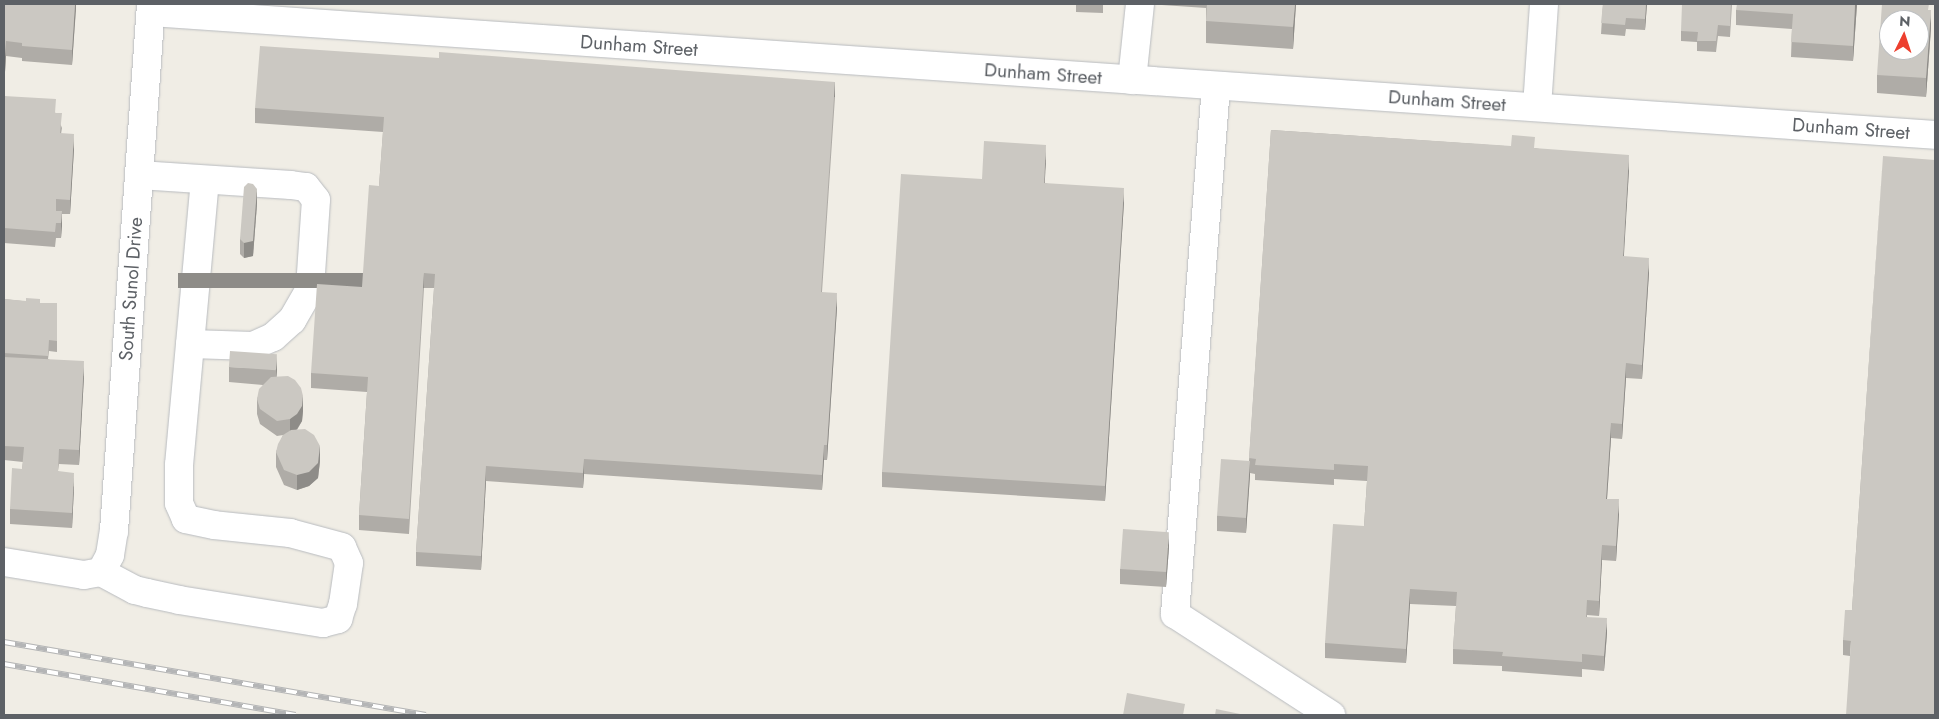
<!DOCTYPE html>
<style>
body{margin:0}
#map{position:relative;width:1939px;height:719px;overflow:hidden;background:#f0ede5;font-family:Jost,sans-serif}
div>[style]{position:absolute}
.roads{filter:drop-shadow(0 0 1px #b8bbbf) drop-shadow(0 0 1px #b8bbbf)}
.minor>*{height:28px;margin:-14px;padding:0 14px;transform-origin:14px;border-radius:14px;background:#fff}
.rail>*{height:5.5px;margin-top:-2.75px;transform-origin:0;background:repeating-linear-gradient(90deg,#fff 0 11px,#b4b5b6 0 22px);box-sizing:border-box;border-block:1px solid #b4b5b6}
.wall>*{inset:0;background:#afaca7}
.shaded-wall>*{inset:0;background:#8e8c88;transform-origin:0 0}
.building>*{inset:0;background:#cbc8c2;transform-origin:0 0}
span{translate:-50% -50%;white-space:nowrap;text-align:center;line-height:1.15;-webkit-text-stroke:4.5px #fff;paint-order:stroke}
.street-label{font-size:19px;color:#5d6166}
.frame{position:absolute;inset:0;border:5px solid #5d6166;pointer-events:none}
.north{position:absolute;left:1879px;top:10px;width:50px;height:50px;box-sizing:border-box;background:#fff;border:1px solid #bec0c2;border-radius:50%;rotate:4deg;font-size:14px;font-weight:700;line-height:20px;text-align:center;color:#5d6166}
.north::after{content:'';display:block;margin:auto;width:18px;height:22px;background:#ed3f2e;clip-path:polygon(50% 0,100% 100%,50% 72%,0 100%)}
</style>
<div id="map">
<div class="roads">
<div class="minor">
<i style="left:151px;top:12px;width:1788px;rotate:3.94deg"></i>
<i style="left:1132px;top:80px;width:76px;rotate:-84deg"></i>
<i style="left:1216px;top:86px;width:530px;rotate:94.44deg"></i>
<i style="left:1175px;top:614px;width:186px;rotate:32.9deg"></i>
<i style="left:1537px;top:107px;width:103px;rotate:-86.1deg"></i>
<i style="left:139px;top:175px;width:152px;rotate:3.8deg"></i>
<i style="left:291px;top:185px;width:15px;rotate:8deg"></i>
<i style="left:306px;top:187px;width:16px;rotate:52deg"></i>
<i style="left:316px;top:200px;width:89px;rotate:93.9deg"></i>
<i style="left:310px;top:289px;width:36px;rotate:120deg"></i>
<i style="left:292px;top:320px;width:25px;rotate:138deg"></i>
<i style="left:273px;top:337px;width:22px;rotate:156deg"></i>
<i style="left:253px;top:346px;width:63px;rotate:-178.2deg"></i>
<i style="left:4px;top:562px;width:81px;rotate:9.2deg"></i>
<i style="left:84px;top:575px;width:17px;rotate:-10deg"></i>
<i style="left:101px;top:572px;width:38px;rotate:28deg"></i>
<i style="left:135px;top:590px;width:12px;rotate:14deg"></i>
<i style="left:147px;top:593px;width:33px;rotate:12deg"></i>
<i style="left:179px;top:600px;width:146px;rotate:9.1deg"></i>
<i style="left:323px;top:623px;width:16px;rotate:-15deg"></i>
<i style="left:338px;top:619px;width:16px;rotate:-72deg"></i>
<i style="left:343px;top:604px;width:41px;rotate:-81.7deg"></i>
<i style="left:349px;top:563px;width:17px;rotate:-114deg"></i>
<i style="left:342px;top:547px;width:54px;rotate:-164.9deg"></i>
<i style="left:290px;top:533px;width:76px;rotate:-174deg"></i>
<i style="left:214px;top:525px;width:29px;rotate:-168deg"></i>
<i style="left:186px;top:519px;width:17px;rotate:-114deg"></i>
<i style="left:179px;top:503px;width:38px;rotate:-90deg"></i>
<i style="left:179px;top:465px;width:286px;rotate:-84.8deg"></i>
<i style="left:101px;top:572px;width:19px;rotate:-62deg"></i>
<i style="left:110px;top:555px;width:24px;rotate:-81deg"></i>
<i style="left:114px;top:531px;width:528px;rotate:-85.98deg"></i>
</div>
</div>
<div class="rail">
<i style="left:4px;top:642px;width:428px;rotate:9.8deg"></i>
<i style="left:4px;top:664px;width:296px;rotate:9.9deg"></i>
</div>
<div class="wall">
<i style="clip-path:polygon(4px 4px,76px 4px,72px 65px,22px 61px,22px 58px,6px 56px,5px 72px,4px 72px)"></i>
<i style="clip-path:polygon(1076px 4px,1118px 4px,1118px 5px,1103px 4px,1103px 13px,1076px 12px)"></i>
<i style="clip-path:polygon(1162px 4px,1296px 4px,1293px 49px,1206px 43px,1206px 8px,1162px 5px)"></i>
<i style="clip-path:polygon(1603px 4px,1647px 4px,1645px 30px,1626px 29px,1625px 36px,1601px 34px)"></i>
<i style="clip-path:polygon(1732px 4px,1730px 37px,1718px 36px,1716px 52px,1697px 51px,1697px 42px,1681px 41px,1681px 31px)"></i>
<i style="clip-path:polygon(1857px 4px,1853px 61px,1791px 57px,1792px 29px,1736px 25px,1736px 10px)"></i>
<i style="clip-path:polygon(1929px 10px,1931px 28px,1926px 97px,1877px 93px,1877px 75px)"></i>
<i style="clip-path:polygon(4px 96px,56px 113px,62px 128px,61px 134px,74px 149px,70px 214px,62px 214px,61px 238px,56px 238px,55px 247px,4px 243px)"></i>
<i style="clip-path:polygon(835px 97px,822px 292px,837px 308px,827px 460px,824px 460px,822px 490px,584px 474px,583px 488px,486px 481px,481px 570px,416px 566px,416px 552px,434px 288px,424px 288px,409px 534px,359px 530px,359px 515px,367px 392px,311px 388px,311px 373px,362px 287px,379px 186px,383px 132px,255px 123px,255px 108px)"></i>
<i style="clip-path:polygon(1271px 130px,1535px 148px,1629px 170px,1623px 256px,1649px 273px,1642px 379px,1626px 378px,1622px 439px,1611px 438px,1607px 499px,1619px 514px,1616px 561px,1602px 560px,1599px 616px,1587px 615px,1587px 617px,1607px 633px,1604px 671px,1582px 669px,1582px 677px,1502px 671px,1502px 666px,1453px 664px,1453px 649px,1456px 606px,1410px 604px,1406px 663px,1325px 658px,1325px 643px,1364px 526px,1367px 481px,1334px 479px,1334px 485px,1255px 480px,1255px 474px,1250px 473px,1246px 533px,1217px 531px,1217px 516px,1249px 461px)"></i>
<i style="clip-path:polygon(1883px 156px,1850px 656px,1843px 655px,1843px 640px,1852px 610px)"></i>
<i style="clip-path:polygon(1046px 160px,1044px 183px,1124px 202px,1105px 501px,882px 487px,882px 472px,982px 179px)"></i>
<i style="clip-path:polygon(257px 204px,253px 256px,244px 258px,240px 254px,240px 239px)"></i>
<i style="clip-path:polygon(4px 299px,40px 303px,57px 341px,57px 352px,49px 351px,48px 359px,84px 376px,79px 465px,59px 464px,58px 471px,74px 487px,72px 528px,10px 524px,10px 509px,22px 469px,23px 462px,4px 460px)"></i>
<i style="clip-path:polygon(229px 367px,277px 369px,276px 377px,303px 411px,302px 421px,297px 430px,320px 461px,318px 478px,309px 486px,297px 490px,284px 485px,276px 467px,276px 452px,283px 435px,277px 436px,260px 424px,257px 414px,257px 399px,263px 385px,229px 382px)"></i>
<i style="clip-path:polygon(1169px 547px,1166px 587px,1120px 584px,1120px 569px)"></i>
</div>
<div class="shaded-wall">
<i style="clip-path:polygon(75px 4px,76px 4px,76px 9px,72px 65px,72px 50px)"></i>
<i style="clip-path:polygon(1295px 4px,1296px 4px,1293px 49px,1293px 27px)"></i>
<i style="clip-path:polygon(1646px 4px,1647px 4px,1645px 30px,1645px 19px)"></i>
<i style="clip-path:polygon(1855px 4px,1857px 4px,1853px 61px,1853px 46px)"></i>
<i style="clip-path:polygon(1931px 10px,1931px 28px,1926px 97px,1926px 78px)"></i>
<i style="clip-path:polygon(6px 41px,6px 56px,5px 72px,5px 57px)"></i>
<i style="left:835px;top:82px;width:15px;height:210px;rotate:90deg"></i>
<i style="clip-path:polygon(74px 134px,74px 149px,70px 214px,70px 200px)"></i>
<i style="clip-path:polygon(1046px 145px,1046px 160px,1044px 197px,1044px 183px)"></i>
<i style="clip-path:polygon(1629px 155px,1629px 170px,1623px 271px,1623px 256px)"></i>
<i style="clip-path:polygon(1124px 188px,1124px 202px,1105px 501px,1105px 486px)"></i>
<i style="clip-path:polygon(257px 189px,257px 204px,253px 256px,244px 258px,244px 243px)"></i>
<i style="clip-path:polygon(62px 211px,62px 226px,61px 238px,61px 223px)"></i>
<i style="clip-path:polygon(1649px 258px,1649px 273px,1642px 379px,1642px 365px)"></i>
<i style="left:424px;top:273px;width:15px;height:246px;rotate:90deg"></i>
<i style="clip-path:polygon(837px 293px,837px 308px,827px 460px,827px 445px)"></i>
<i style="clip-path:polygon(277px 354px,277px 369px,276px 385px,276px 370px)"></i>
<i style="clip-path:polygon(84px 361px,84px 376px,79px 465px,79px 450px)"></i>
<i style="clip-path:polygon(1626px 363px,1626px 378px,1622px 439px,1622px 424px)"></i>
<i style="clip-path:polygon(303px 396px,303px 411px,302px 421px,297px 429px,290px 434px,290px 419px)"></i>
<i style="clip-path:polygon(1611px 423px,1611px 438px,1606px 514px,1606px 499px)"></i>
<i style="clip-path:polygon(824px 445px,824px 460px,822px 490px,822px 475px)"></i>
<i style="clip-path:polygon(320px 446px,320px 461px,318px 478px,309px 486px,297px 490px,297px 475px)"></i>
<i style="clip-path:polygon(584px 459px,584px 474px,583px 488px,583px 473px)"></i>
<i style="clip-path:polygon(1250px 461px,1250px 476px,1246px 533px,1246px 518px)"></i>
<i style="clip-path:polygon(486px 466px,486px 481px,481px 570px,481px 556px)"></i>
<i style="clip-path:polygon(74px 473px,74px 487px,72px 528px,72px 513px)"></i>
<i style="clip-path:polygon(1619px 499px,1619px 514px,1616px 561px,1616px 546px)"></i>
<i style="clip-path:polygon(1169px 532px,1169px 547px,1166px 587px,1166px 572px)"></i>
<i style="clip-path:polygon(1602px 545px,1602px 560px,1599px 616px,1599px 601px)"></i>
<i style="clip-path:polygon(1410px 589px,1410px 604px,1406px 663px,1406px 649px)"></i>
<i style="clip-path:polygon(1607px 618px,1607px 633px,1604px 671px,1604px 656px)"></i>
</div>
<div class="building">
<i style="clip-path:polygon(4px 4px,75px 4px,72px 50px,22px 46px,22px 43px,6px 41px,5px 57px,4px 57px)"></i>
<i style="clip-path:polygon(1207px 4px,1295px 4px,1293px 27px,1206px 21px)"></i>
<i style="clip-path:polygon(1603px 4px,1646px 4px,1645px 19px,1626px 18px,1625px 25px,1601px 23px)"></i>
<i style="clip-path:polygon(1682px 4px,1731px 4px,1730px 26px,1718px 25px,1716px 41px,1697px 41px,1698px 32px,1681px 31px)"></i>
<i style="clip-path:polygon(1737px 4px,1855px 4px,1853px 46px,1791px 42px,1793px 14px,1736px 10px)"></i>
<i style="clip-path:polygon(evenodd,1882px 4px,1929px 4px,1928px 10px,1931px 10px,1926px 78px,1877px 75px,1882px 4px,1889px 20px,1919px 20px,1919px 50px,1889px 50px,1889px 20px)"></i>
<i style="clip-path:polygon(260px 46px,439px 58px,439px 52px,835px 82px,821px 292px,837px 293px,827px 445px,824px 445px,822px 475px,584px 459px,583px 473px,486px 466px,481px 556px,416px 552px,435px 274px,424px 273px,409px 519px,359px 515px,368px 377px,311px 373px,317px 284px,362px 287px,369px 185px,379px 186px,384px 117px,255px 108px)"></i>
<i style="clip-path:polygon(4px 96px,56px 99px,55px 113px,62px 113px,60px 133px,74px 134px,70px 200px,56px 199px,56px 211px,62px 211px,61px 223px,56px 223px,55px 232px,4px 228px)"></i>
<i style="clip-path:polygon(1271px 130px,1511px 146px,1512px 135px,1535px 137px,1534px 148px,1629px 155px,1623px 256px,1649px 258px,1642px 365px,1626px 363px,1622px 424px,1611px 423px,1606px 499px,1619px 499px,1616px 546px,1602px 545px,1599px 601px,1587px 600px,1586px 617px,1607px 618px,1604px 656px,1582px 654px,1582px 662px,1502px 656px,1503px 652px,1453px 649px,1457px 592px,1410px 589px,1406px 649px,1325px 643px,1333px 524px,1364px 526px,1368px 466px,1334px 464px,1334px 470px,1255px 465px,1256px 459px,1249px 458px)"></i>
<i style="clip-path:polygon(984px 141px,1046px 145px,1044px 183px,1124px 188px,1105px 486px,882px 472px,901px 174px,982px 179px)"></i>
<i style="clip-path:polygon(1883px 156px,1935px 160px,1935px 715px,1846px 715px,1851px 641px,1843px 640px,1845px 610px,1852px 610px)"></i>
<i style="clip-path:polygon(248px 183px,253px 184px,257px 189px,253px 241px,244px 243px,240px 239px,244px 187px)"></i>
<i style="clip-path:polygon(26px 298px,40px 299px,40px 303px,57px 303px,57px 341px,49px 340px,48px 356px,4px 353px,4px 299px,26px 301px)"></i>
<i style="left:230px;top:351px;width:47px;height:16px;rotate:4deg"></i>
<i style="clip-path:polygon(4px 357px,84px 361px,79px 450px,59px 449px,58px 471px,74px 473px,72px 513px,10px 509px,12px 468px,22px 469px,24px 447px,4px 446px)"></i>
<i style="clip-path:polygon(288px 376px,295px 380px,301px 388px,303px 396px,302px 406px,297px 414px,290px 419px,277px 421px,260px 409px,257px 399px,259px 389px,271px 377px)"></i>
<i style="clip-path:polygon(305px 429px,314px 435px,320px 446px,318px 463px,309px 472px,297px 475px,284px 470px,276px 452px,278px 444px,283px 435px,291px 430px)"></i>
<i style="left:1221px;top:459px;width:29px;height:57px;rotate:4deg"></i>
<i style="left:1123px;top:529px;width:46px;height:40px;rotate:4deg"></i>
<i style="clip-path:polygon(1127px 693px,1185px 704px,1183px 715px,1123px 715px)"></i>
<i style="clip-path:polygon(1216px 709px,1245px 715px,1215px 715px)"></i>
</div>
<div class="street-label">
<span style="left:639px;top:46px;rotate:4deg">Dunham Street</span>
<span style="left:1043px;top:74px;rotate:4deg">Dunham Street</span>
<span style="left:1447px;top:101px;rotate:4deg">Dunham Street</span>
<span style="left:1851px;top:129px;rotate:4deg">Dunham Street</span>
<span style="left:131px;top:289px;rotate:-86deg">South Sunol Drive</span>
</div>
<div class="frame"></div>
<div class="north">N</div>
</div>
